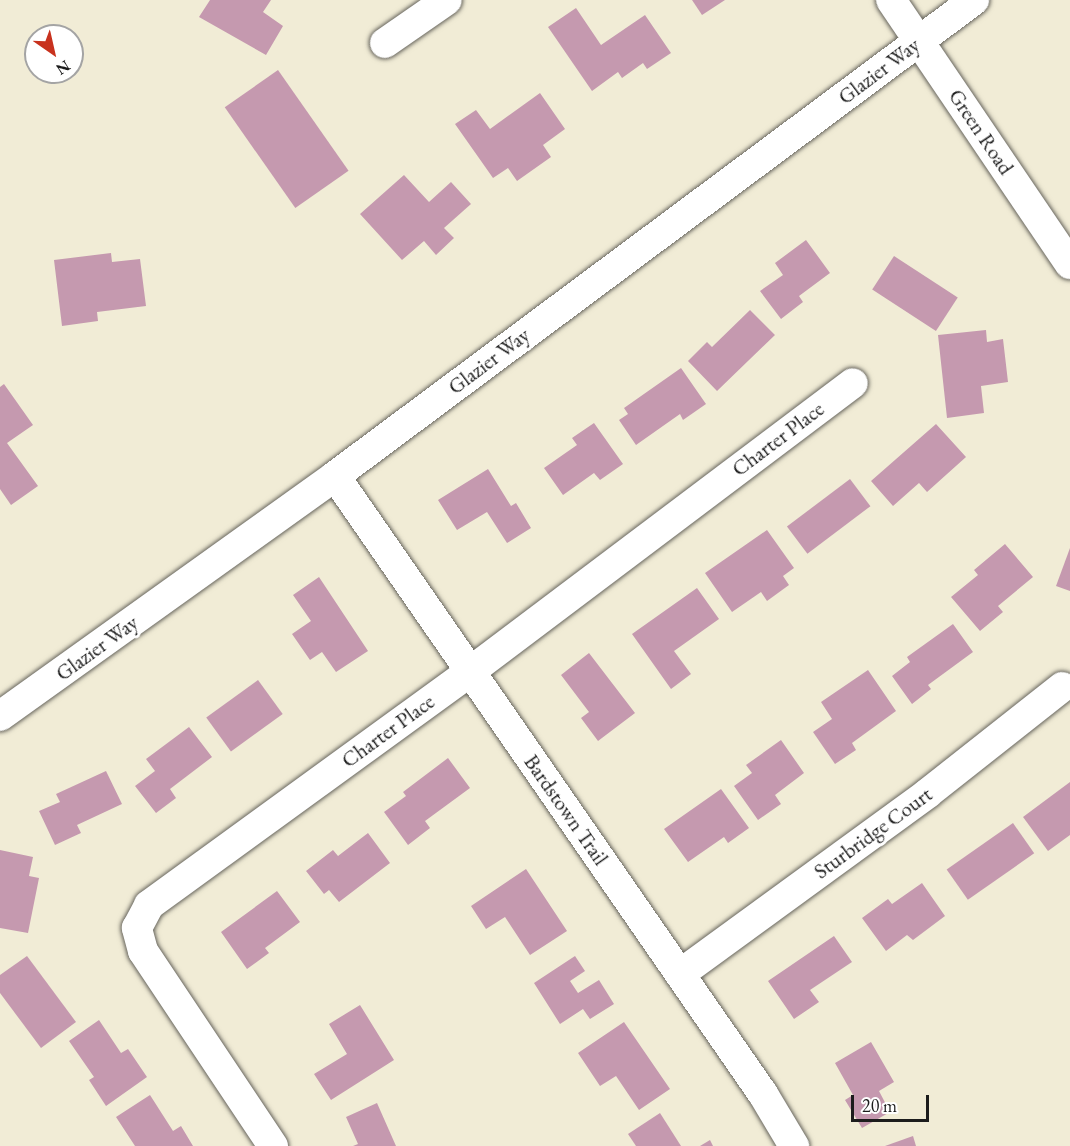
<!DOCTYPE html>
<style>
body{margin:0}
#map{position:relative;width:1070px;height:1146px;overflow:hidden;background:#f1ecd6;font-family:"EB Garamond",serif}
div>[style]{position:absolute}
.building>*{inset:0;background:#c599af;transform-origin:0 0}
.roads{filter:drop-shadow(0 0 2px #67655d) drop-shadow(0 0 2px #67655d)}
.minor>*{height:30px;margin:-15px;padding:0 15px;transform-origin:15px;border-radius:15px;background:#fff}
span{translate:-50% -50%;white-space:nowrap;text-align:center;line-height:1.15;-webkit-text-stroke:6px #fff;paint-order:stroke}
.street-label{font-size:21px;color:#1c1c1c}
.north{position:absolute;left:24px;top:24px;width:60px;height:60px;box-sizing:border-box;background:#fff;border:2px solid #a4a4a4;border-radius:50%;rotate:146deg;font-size:16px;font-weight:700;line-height:24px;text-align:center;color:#1c1c1c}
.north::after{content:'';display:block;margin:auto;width:21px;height:27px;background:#c8321e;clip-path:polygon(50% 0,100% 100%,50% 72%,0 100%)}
.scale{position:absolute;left:851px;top:1095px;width:78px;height:27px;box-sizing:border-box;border:3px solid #1c1c1c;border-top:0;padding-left:8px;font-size:18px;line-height:21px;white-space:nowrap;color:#1c1c1c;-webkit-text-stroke:4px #fff;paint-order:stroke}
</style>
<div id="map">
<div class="building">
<i style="clip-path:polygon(210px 0,271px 0,263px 12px,283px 26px,266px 55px,199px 17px)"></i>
<i style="clip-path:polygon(692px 0,725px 0,702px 15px)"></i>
<i style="clip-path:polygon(576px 8px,601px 45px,645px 15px,671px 53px,647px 69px,643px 63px,622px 78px,618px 72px,592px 91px,548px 27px)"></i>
<i style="left:278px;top:70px;width:123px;height:65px;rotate:55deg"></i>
<i style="clip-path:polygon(540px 93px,565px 129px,543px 145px,551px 157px,517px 181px,508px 168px,493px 178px,455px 124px,476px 110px,490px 129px)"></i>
<i style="clip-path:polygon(404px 175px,429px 202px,451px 182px,471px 204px,444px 228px,454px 238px,436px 255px,424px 241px,402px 260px,360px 214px)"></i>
<i style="clip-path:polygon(806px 240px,830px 273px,799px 296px,803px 302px,781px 319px,760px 291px,783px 275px,775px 263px)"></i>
<i style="clip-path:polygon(111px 253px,112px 262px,140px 259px,146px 306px,97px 312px,98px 321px,62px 326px,54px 260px)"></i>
<i style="left:894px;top:256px;width:76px;height:40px;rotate:33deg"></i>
<i style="clip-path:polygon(750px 310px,775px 335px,717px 391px,688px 361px,707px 342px,712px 347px)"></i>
<i style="clip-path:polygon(986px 330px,987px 342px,1003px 339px,1008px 382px,981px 386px,984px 413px,947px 418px,938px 335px)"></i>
<i style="clip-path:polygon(681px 368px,706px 404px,683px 420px,680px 414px,636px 445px,619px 420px,628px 414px,624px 408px)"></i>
<i style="clip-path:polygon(4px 384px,33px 425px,7px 443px,38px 486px,11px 505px,0 489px,0 387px)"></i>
<i style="clip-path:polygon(594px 423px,623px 464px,600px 480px,594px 473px,563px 495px,544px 468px,577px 445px,572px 438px)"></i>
<i style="clip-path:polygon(936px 424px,966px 457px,927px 492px,919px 483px,893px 506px,871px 481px)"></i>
<i style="clip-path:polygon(488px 469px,511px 506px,516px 503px,531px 528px,507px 543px,487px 512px,457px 530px,438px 500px)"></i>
<i style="left:850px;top:479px;width:34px;height:79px;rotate:53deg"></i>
<i style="clip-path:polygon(767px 530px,794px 568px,783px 576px,789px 585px,767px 601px,761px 592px,732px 612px,705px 573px)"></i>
<i style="clip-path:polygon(1005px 544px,1033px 577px,998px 606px,1003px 612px,980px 631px,951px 597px,978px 575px,974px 570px)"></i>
<i style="clip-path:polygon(1070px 548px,1070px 591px,1056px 586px)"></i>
<i style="clip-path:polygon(319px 577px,368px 651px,336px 672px,322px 652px,310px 660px,292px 634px,311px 621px,293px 595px)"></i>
<i style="clip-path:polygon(697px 588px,719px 619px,674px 651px,691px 674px,671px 689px,632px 634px)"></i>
<i style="clip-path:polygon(953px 624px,973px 652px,928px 685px,931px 689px,912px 704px,892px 676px,910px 662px,907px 657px)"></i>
<i style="clip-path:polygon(589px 653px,635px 713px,598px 741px,581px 718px,589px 712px,561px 675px)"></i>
<i style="clip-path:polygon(868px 670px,896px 711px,852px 743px,856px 750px,835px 764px,813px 732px,832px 719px,821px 702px)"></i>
<i style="left:258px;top:680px;width:42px;height:64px;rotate:54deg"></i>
<i style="clip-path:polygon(189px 727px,212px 757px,170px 789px,176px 798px,156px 813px,135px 786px,155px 771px,146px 759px)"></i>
<i style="clip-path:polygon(781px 740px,804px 773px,775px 795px,781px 804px,758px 820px,734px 786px,752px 773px,746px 765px)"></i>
<i style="clip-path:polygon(448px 758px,470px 788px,425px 821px,430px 828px,408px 845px,384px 812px,406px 796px,403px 792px)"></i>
<i style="clip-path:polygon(106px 771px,122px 804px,77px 825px,81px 833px,55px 845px,39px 811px,60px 802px,56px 794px)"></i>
<i style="clip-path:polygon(1070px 782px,1070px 835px,1048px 851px,1023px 817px)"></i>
<i style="clip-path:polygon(721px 789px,749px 828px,728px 843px,724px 837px,688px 862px,664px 829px)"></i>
<i style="left:1013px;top:823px;width:37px;height:81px;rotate:55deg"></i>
<i style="clip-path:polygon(368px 833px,390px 863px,339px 902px,329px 890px,324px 894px,306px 871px,333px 850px,338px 856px)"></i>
<i style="clip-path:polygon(0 850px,33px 857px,29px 876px,39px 878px,28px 933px,0 928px)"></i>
<i style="clip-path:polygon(526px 869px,567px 931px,530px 955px,505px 917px,486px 929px,471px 906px)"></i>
<i style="clip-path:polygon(922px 883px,945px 916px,913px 940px,907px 935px,886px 951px,862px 918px,888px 899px,892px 904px)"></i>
<i style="clip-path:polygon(277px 891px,300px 922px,265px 948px,269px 953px,247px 969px,221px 932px)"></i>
<i style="clip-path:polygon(834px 936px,852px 962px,810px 990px,819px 1002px,794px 1019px,768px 981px)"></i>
<i style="clip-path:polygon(27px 956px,76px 1022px,41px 1048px,0 993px,0 975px)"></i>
<i style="clip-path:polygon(575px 956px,585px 971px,570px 981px,578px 993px,599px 980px,614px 1004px,590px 1019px,583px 1009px,560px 1024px,534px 983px)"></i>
<i style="clip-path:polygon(360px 1005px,394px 1060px,331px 1100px,314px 1074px,347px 1054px,329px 1024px)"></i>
<i style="clip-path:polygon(99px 1020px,121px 1053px,128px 1049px,147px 1077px,106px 1106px,89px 1080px,94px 1077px,69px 1041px)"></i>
<i style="clip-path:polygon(624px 1022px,670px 1089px,639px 1110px,616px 1076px,600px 1086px,578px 1053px)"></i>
<i style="clip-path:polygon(871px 1042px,894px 1082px,879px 1091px,890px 1112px,862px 1128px,845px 1100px,853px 1095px,835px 1063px)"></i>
<i style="clip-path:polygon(150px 1095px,173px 1131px,181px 1126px,193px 1146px,135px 1146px,116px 1117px)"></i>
<i style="clip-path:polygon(377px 1103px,396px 1146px,353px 1146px,358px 1144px,346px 1117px)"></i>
<i style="clip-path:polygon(660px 1113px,681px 1146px,636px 1146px,628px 1134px)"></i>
<i style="clip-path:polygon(913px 1136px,916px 1146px,885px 1146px)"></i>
<i style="clip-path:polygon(710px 1140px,713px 1146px,700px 1146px)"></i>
</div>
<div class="roads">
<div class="minor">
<i style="left:891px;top:0;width:319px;rotate:55.9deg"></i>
<i style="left:385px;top:43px;width:75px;rotate:-34.7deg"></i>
<i style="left:335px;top:476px;width:752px;rotate:55.3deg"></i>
<i style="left:763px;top:1094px;width:61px;rotate:59.2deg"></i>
<i style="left:0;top:716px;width:412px;rotate:-35.6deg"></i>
<i style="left:335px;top:476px;width:797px;rotate:-36.68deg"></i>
<i style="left:680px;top:974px;width:307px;rotate:-36.1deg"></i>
<i style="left:928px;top:793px;width:171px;rotate:-38.3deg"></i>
<i style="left:273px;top:1146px;width:234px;rotate:-123.7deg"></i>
<i style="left:143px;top:951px;width:24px;rotate:-105deg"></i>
<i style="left:137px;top:928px;width:26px;rotate:-62deg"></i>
<i style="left:149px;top:905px;width:398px;rotate:-36deg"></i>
<i style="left:471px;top:671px;width:478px;rotate:-37deg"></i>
</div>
</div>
<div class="street-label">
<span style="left:879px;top:71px;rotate:-37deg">Glazier Way</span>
<span style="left:981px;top:132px;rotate:56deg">Green Road</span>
<span style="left:489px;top:361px;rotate:-37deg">Glazier Way</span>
<span style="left:778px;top:439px;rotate:-37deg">Charter Place</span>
<span style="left:97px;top:648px;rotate:-36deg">Glazier Way</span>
<span style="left:388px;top:731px;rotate:-36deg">Charter Place</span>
<span style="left:566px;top:810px;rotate:55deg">Bardstown Trail</span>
<span style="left:873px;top:833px;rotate:-36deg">Sturbridge Court</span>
</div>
<div class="north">N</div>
<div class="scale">20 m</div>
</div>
